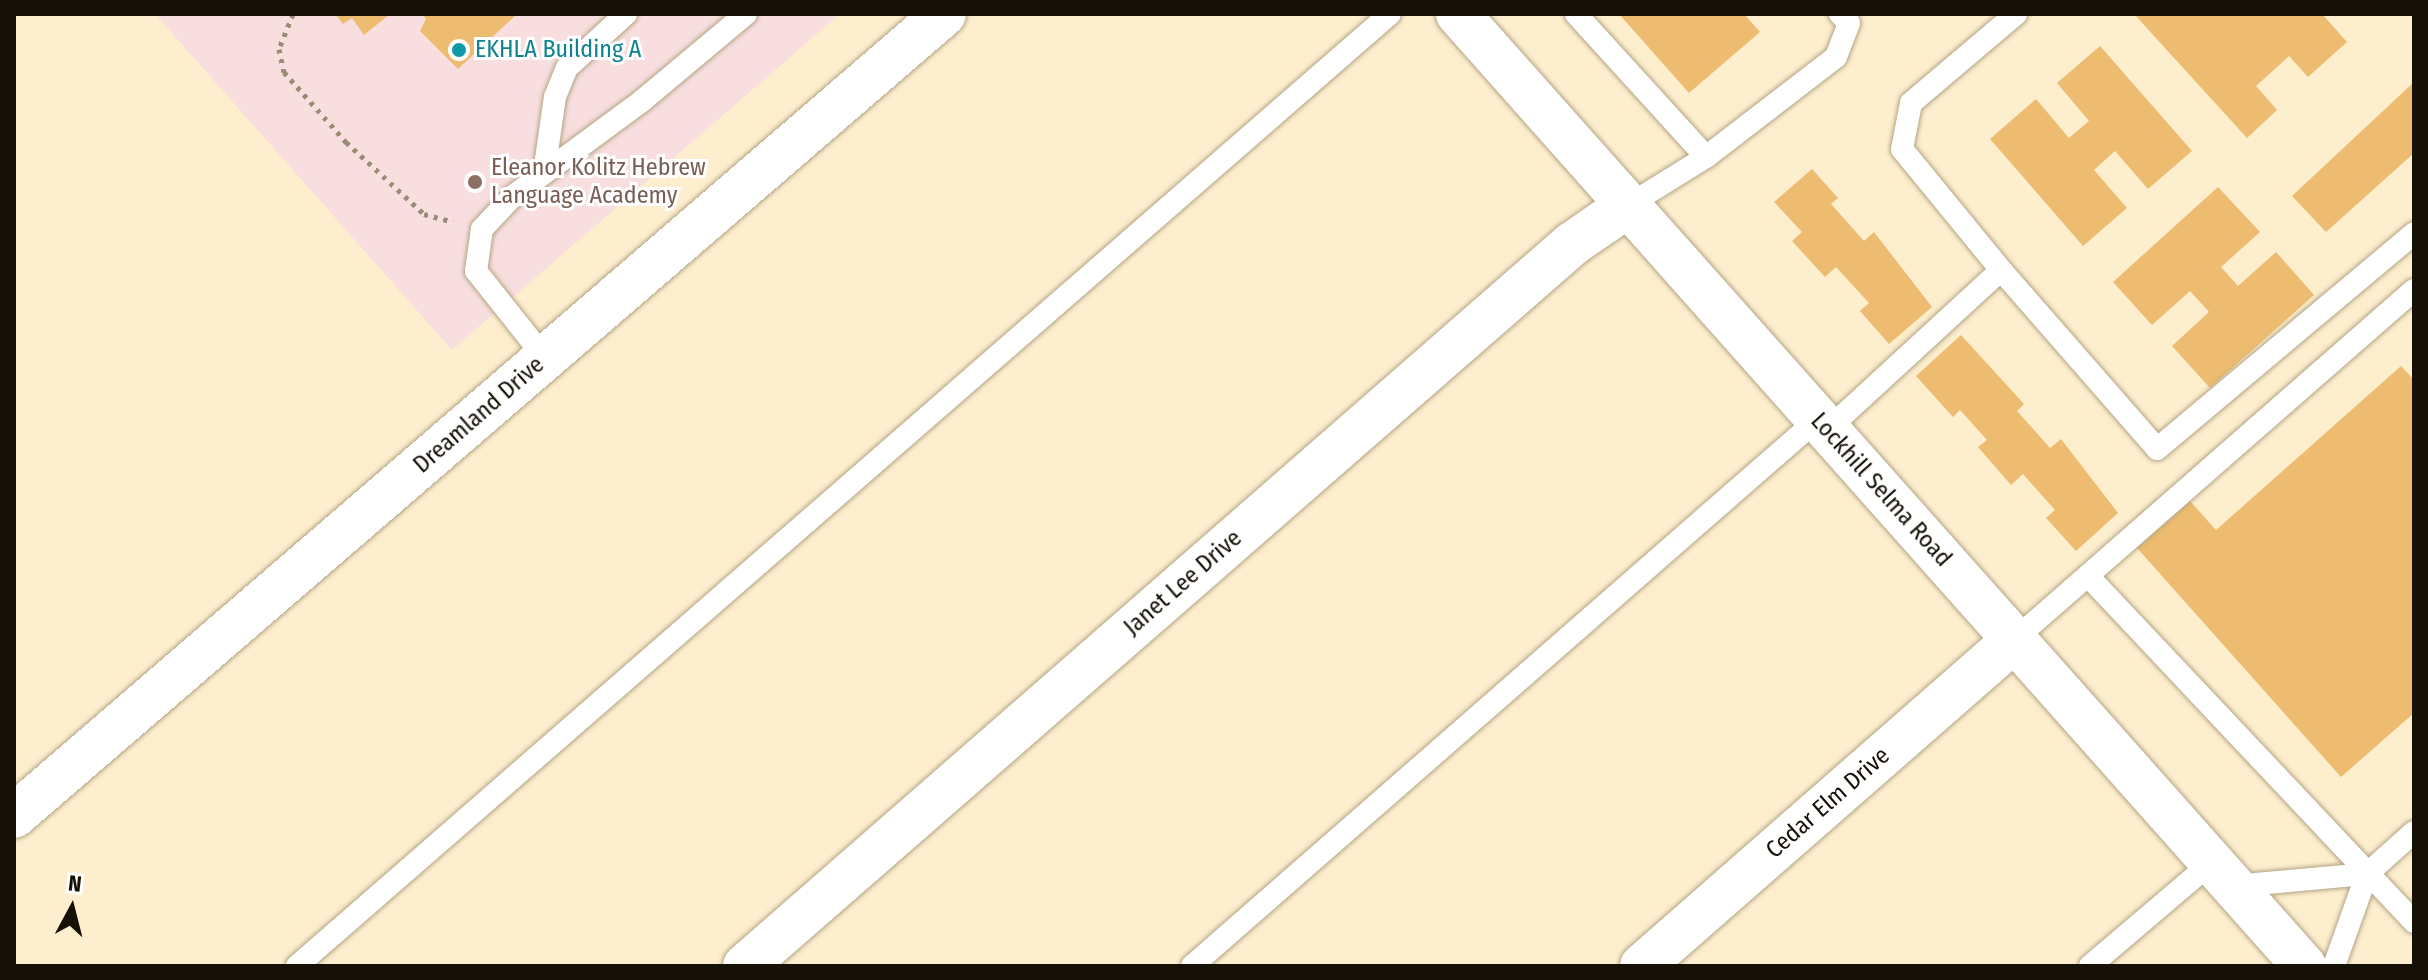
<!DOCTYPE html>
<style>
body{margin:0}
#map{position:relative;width:2428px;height:980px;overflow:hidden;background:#fdeecd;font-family:"Fira Sans Condensed",sans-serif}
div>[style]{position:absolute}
.education>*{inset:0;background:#f9dedf}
.building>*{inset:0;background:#edbc70}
.path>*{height:5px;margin-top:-2.5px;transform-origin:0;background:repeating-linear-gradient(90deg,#988d76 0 4px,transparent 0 10px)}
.roads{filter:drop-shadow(0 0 2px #b2a585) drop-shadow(0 0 2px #b2a585)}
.service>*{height:22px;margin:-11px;padding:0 11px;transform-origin:11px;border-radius:11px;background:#fff}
.minor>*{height:44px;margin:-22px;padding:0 22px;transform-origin:22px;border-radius:22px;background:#fff}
.tertiary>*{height:44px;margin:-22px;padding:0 22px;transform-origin:22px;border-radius:22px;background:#fff}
.secondary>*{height:44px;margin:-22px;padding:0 22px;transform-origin:22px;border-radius:22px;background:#fff}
.dots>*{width:22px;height:22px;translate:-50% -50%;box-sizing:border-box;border:4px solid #fff;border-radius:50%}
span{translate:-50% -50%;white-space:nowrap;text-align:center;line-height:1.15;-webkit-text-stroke:6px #fff;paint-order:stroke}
.culture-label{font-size:24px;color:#0d838f}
.left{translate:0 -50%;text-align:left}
.education-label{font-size:24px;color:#785e54}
.street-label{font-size:24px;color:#161106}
.frame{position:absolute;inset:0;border:16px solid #161106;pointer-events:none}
.north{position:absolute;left:32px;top:868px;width:80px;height:80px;-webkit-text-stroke:6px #fff;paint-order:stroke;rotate:7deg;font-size:22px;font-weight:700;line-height:32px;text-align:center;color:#161106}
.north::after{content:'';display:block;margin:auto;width:28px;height:36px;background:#161106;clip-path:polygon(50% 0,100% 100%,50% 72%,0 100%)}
</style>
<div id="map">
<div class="education">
<i style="clip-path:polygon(155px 14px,840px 14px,452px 350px)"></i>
</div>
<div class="building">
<i style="clip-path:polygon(335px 14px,390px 14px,364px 35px,352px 18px,343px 24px)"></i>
<i style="clip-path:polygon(422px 14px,517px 14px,458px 69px,420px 31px,426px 19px)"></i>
<i style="clip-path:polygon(1619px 14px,1744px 14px,1760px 32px,1689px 93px)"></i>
<i style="clip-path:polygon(2134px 14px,2322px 14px,2347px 42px,2308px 77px,2289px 56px,2256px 86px,2277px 110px,2247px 138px)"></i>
<i style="clip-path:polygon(2100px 46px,2192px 151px,2148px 189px,2115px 151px,2094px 170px,2127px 208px,2083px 246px,1990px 139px,2036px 99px,2069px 138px,2089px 121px,2057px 83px)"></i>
<i style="clip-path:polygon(2414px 82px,2414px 153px,2326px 232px,2292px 196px)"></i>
<i style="clip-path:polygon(1812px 169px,1838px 198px,1831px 204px,1864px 241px,1874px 232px,1932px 307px,1889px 344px,1860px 311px,1869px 303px,1836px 267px,1825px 277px,1792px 241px,1802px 232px,1774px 202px)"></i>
<i style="clip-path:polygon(2218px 187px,2260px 232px,2221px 267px,2238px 286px,2276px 252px,2314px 295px,2210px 388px,2172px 346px,2209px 312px,2190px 291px,2152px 325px,2113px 282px)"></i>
<i style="clip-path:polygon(1961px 335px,2024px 404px,2017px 411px,2050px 448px,2061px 439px,2118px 513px,2076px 551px,2046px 518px,2055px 510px,2023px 474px,2011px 485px,1978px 447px,1987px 440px,1960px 410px,1953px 417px,1916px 376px)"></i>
<i style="clip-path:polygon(2401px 366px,2414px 380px,2414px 713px,2341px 777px,2137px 548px,2190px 501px,2216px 530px)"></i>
</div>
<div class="path">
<i style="left:293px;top:14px;width:38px;rotate:112deg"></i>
<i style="left:279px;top:49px;width:24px;rotate:78deg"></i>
<i style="left:284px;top:72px;width:94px;rotate:48.5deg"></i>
<i style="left:346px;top:142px;width:106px;rotate:42.7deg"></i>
<i style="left:424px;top:214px;width:30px;rotate:15deg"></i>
</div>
<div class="roads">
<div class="service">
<i style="left:1576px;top:14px;width:193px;rotate:47.7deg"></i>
<i style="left:544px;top:173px;width:77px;rotate:-81.8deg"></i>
<i style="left:555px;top:97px;width:31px;rotate:-68deg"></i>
<i style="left:567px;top:68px;width:80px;rotate:-42.5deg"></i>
<i style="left:1627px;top:206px;width:93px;rotate:-31.8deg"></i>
<i style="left:1706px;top:157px;width:164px;rotate:-37.6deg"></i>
<i style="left:1836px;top:57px;width:36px;rotate:-69deg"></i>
<i style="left:1849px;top:23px;width:13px;rotate:-135deg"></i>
<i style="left:2001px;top:270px;width:237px;rotate:48.9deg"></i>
<i style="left:2157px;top:449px;width:336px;rotate:-40deg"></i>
<i style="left:545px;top:358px;width:111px;rotate:-128.4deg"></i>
<i style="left:476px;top:271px;width:42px;rotate:-81.9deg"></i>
<i style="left:482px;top:229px;width:45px;rotate:-46.8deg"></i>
<i style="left:513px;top:196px;width:162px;rotate:-36.4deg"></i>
<i style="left:643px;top:100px;width:134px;rotate:-39.9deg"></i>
<i style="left:1827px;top:430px;width:236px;rotate:-42.6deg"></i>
<i style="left:2001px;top:270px;width:156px;rotate:-129.3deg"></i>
<i style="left:1902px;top:149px;width:47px;rotate:-78.9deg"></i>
<i style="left:1911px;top:103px;width:138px;rotate:-40.3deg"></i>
<i style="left:2089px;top:577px;width:474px;rotate:46.7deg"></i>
<i style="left:2014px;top:640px;width:532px;rotate:-41.19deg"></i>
<i style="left:2234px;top:886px;width:134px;rotate:-5.2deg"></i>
<i style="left:297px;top:966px;width:1449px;rotate:-41.06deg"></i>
<i style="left:1192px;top:966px;width:831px;rotate:-41.15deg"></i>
<i style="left:2090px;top:966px;width:159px;rotate:-40.4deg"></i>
<i style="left:2334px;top:966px;width:98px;rotate:-70.3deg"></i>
<i style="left:2367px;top:874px;width:63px;rotate:-41.8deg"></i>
</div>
<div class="minor">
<i style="left:745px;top:966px;width:1098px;rotate:-41.12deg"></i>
<i style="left:1572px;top:244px;width:67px;rotate:-34.6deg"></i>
<i style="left:1642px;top:966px;width:495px;rotate:-41.2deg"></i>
</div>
<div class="tertiary">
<i style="left:14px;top:816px;width:1228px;rotate:-40.77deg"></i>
</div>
<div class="secondary">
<i style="left:1458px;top:14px;width:1274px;rotate:48.37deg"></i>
</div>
</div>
<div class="dots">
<i style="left:459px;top:50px;background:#0f9aa8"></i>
<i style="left:475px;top:182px;background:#8d6e63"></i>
</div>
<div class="culture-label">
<span class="left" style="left:475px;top:50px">EKHLA Building A</span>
</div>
<div class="education-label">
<span class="left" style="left:491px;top:182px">Eleanor Kolitz Hebrew<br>Language Academy</span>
</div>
<div class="street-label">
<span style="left:479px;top:415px;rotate:-41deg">Dreamland Drive</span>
<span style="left:1881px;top:490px;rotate:48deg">Lockhill Selma Road</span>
<span style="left:1183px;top:583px;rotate:-41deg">Janet Lee Drive</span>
<span style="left:1828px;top:803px;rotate:-41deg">Cedar Elm Drive</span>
</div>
<div class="frame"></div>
<div class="north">N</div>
</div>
